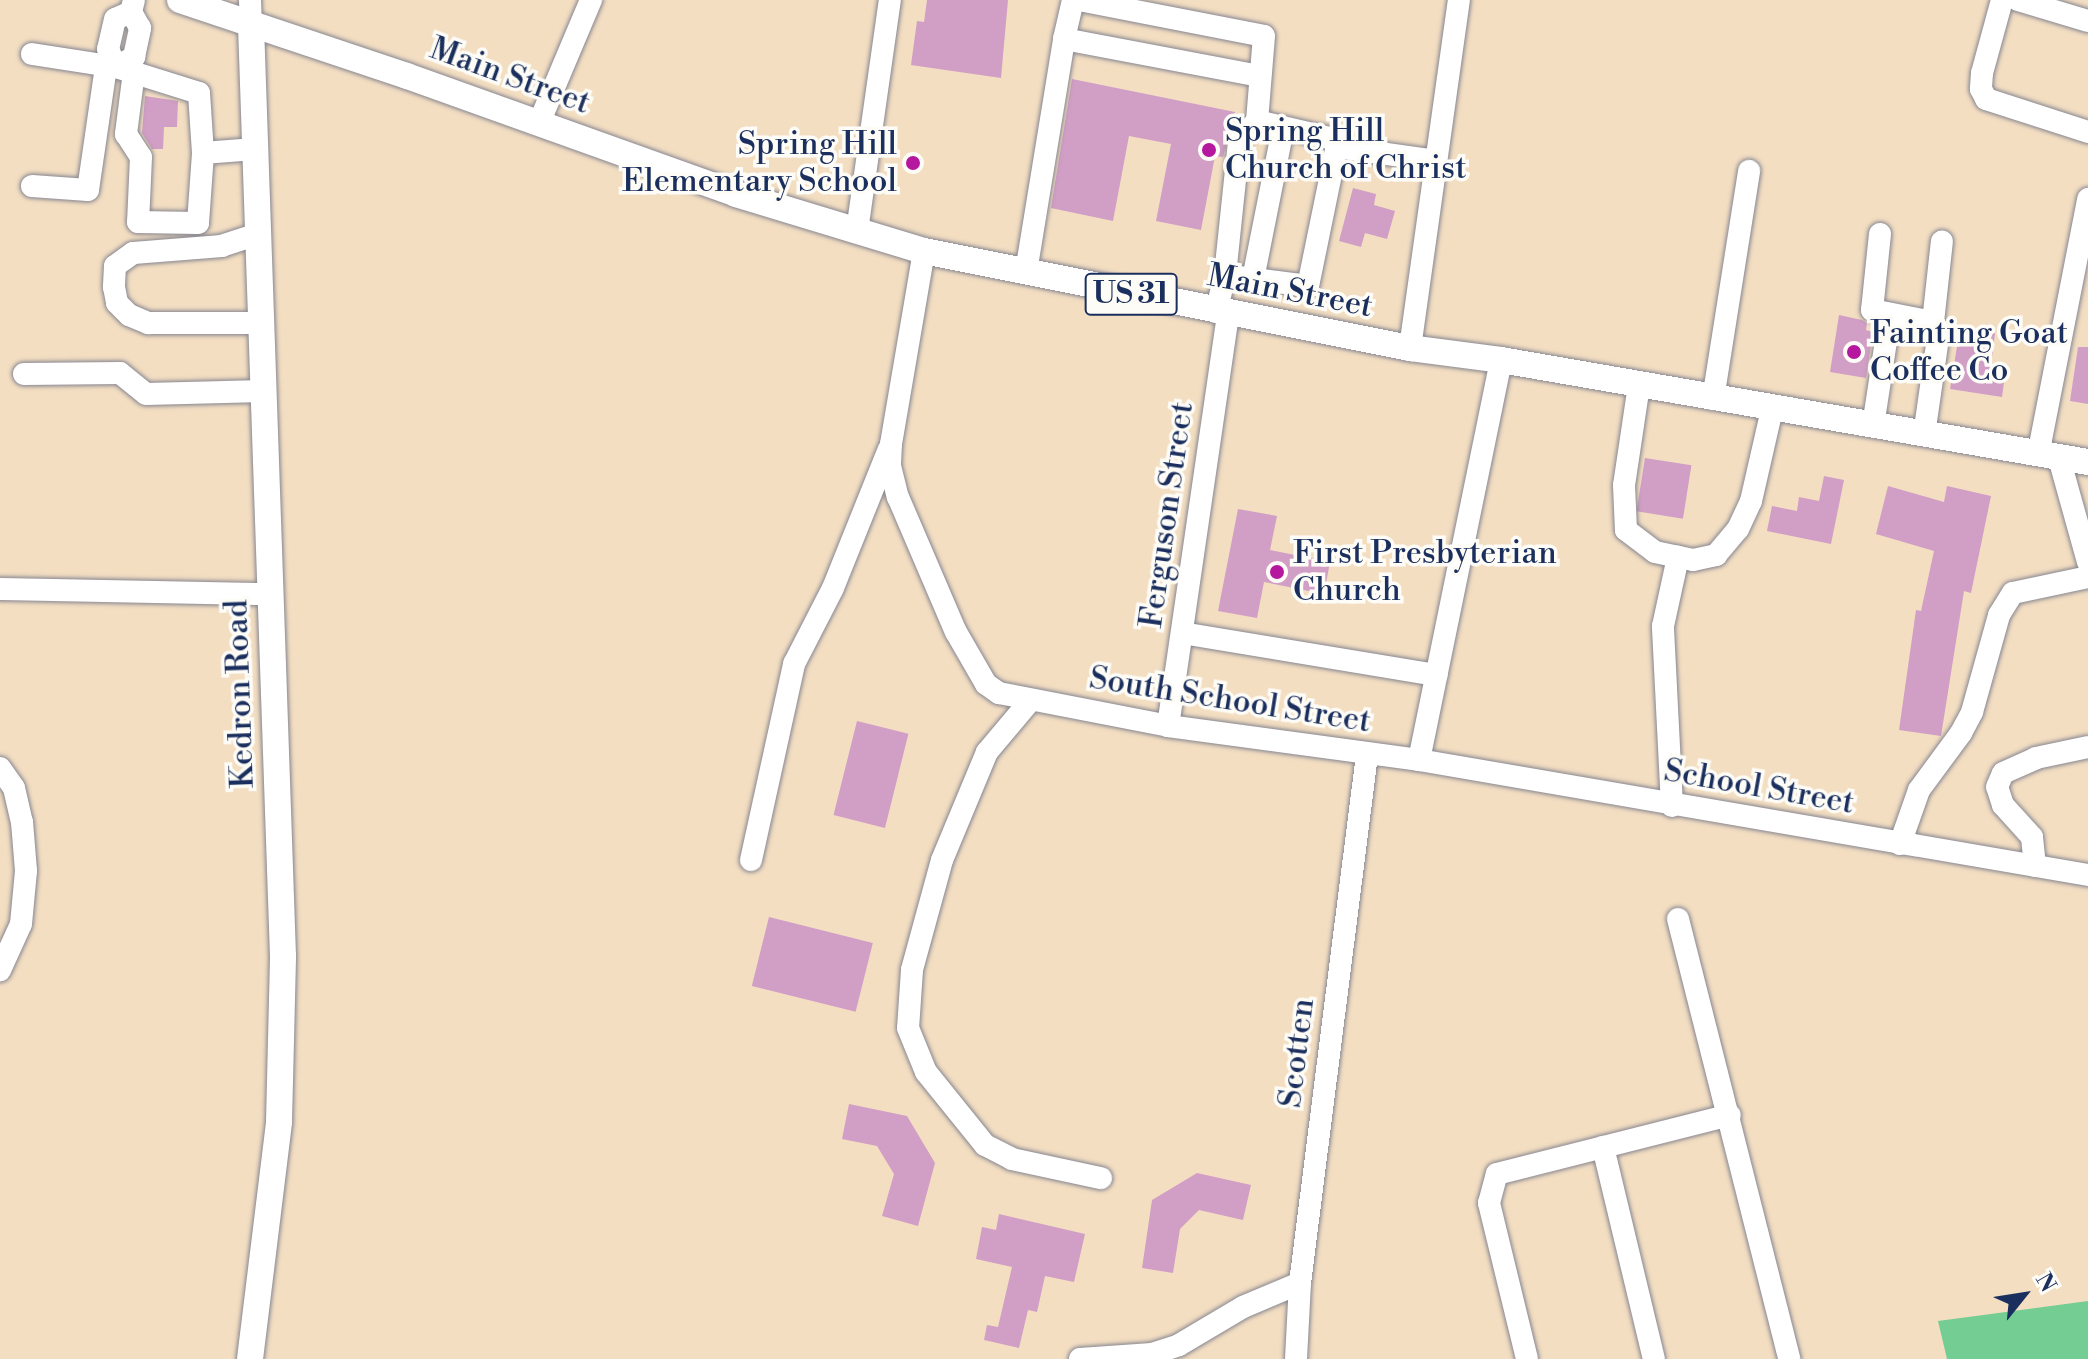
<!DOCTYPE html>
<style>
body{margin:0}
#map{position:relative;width:2088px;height:1359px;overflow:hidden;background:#f3dec2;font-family:"Libre Bodoni",serif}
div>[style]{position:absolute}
.green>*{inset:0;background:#74cd93}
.building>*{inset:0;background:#d19ec5;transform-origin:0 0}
.roads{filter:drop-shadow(0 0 2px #878690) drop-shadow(0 0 2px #878690)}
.minor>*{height:22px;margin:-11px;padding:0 11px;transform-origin:11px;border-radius:11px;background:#fff}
.major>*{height:26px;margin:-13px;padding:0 13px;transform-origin:13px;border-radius:13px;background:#fff}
.dots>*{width:22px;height:22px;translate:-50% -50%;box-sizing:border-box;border:4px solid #fdfcf7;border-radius:50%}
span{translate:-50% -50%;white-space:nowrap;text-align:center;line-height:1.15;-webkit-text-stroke:7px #fdfcf7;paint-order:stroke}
.shield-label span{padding:2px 6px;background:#fdfcf7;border:2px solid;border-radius:6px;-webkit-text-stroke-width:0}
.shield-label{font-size:30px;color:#1b2f5e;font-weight:700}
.street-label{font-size:32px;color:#1b2f5e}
.poi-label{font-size:32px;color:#1b2f5e}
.left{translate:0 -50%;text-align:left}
.right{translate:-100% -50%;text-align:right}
.north{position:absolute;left:1984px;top:1255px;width:80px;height:80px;-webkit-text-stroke:6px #fdfcf7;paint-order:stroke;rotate:60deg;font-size:22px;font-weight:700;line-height:32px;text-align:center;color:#1b2f5e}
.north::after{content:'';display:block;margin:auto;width:28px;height:36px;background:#1b2f5e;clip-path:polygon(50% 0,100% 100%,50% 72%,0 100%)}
</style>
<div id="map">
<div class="green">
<i style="clip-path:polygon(2088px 1301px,2088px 1359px,1947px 1359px,1938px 1321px)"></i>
</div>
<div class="building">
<i style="clip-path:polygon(927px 0,1008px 0,1001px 78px,911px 65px,917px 21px,924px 22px)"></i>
<i style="clip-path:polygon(1072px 79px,1235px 112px,1223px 157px,1215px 156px,1201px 230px,1156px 221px,1171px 144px,1129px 136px,1113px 221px,1051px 208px)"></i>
<i style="clip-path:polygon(145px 96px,178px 101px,177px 127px,164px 127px,163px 149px,152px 149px,142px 133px)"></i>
<i style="clip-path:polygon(1353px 188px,1376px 194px,1374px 205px,1395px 211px,1387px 239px,1365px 233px,1361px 247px,1339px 241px)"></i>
<i style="clip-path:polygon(1839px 315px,1862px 320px,1867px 323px,1866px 330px,1873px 332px,1866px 378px,1830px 372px)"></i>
<i style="clip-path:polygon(1960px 328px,1995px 333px,1991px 366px,2006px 368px,2002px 397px,1950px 389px)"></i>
<i style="clip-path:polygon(2078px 347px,2088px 347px,2088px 404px,2070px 401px)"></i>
<i style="left:1645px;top:458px;width:47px;height:54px;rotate:9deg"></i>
<i style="clip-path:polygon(1824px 476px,1844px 480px,1831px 544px,1767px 531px,1772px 506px,1797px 511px,1799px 497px,1819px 501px)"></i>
<i style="clip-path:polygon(1888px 486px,1944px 502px,1947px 486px,1991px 496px,1971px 593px,1964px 591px,1941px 736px,1899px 730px,1916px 610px,1921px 611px,1934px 551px,1876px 534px)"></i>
<i style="clip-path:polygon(1238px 509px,1277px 516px,1270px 550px,1330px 562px,1324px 594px,1264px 582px,1257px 618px,1218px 611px)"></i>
<i style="left:857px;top:721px;width:53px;height:97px;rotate:14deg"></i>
<i style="left:769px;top:917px;width:107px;height:71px;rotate:14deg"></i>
<i style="clip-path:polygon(849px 1104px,907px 1116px,935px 1163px,918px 1226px,882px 1216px,894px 1174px,877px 1146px,842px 1139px)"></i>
<i style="clip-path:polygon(1197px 1173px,1251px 1185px,1243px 1220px,1199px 1210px,1180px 1229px,1173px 1273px,1142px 1268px,1152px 1200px)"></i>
<i style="clip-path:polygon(999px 1214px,1085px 1234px,1074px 1282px,1045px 1276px,1037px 1312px,1028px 1310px,1019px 1348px,984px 1340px,987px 1325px,998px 1327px,1012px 1267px,976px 1259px,982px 1227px,996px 1230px)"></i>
</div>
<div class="roads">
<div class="minor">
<i style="left:250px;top:0;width:24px;rotate:88deg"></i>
<i style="left:1073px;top:0;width:40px;rotate:103deg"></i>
<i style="left:1064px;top:39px;width:199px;rotate:10.7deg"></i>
<i style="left:1079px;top:0;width:188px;rotate:11deg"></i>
<i style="left:1264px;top:36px;width:85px;rotate:94.7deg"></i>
<i style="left:1257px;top:121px;width:83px;rotate:13.2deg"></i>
<i style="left:1338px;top:140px;width:149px;rotate:101.6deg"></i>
<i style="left:1308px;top:286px;width:84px;rotate:-172.5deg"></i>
<i style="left:2002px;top:0;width:76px;rotate:105.3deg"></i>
<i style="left:1982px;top:73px;width:16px;rotate:94deg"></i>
<i style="left:1981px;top:89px;width:11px;rotate:63deg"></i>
<i style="left:1986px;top:99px;width:107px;rotate:17.9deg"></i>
<i style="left:2018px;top:0;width:73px;rotate:16.7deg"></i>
<i style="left:131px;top:12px;width:17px;rotate:156deg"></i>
<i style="left:115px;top:19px;width:31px;rotate:103deg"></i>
<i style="left:108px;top:49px;width:20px;rotate:66deg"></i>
<i style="left:116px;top:67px;width:21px;rotate:-29deg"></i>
<i style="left:134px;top:57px;width:30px;rotate:-78deg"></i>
<i style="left:140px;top:28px;width:18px;rotate:-119deg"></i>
<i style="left:131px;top:12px;width:12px;rotate:-76deg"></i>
<i style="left:32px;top:54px;width:85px;rotate:8.8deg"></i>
<i style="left:116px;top:67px;width:87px;rotate:17.4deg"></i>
<i style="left:199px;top:93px;width:60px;rotate:86.2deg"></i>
<i style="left:203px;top:153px;width:52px;rotate:-4.4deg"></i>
<i style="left:134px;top:72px;width:63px;rotate:97.4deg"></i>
<i style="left:126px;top:134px;width:27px;rotate:57deg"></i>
<i style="left:141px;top:157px;width:65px;rotate:92.6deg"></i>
<i style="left:138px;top:222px;width:60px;rotate:1deg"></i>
<i style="left:198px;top:223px;width:70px;rotate:-85.9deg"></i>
<i style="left:539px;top:123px;width:134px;rotate:-67.1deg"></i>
<i style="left:1337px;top:147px;width:100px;rotate:8deg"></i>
<i style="left:32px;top:186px;width:56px;rotate:4.1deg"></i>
<i style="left:88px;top:190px;width:125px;rotate:-81.7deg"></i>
<i style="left:857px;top:231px;width:233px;rotate:-81.9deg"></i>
<i style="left:258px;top:234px;width:38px;rotate:162deg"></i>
<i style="left:222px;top:246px;width:89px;rotate:175.5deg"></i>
<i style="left:133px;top:253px;width:22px;rotate:144deg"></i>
<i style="left:115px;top:266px;width:21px;rotate:93deg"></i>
<i style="left:114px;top:287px;width:16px;rotate:79deg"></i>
<i style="left:117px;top:303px;width:17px;rotate:45deg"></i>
<i style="left:129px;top:315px;width:21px;rotate:23deg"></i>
<i style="left:148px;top:323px;width:113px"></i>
<i style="left:1880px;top:234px;width:76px;rotate:96deg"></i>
<i style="left:1872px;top:310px;width:62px;rotate:11.1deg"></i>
<i style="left:924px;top:251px;width:196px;rotate:99.7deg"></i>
<i style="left:891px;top:444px;width:22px;rotate:93deg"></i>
<i style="left:890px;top:466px;width:32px;rotate:76deg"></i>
<i style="left:898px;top:497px;width:147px;rotate:66.8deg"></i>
<i style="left:956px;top:632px;width:60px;rotate:60deg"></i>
<i style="left:986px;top:684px;width:16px;rotate:35deg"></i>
<i style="left:999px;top:693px;width:172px;rotate:11deg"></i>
<i style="left:1168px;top:726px;width:253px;rotate:7.7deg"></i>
<i style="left:1419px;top:760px;width:679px;rotate:9.75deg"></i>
<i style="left:1026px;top:272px;width:236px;rotate:-80.7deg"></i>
<i style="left:1253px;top:279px;width:153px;rotate:-78.7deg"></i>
<i style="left:1216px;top:312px;width:38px;rotate:-76deg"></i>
<i style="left:1225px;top:275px;width:135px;rotate:-84deg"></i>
<i style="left:1239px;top:141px;width:27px;rotate:-48deg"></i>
<i style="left:1410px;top:348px;width:351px;rotate:-82deg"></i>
<i style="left:24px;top:374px;width:96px;rotate:-0.6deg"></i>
<i style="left:120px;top:373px;width:33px;rotate:39deg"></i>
<i style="left:146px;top:394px;width:118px;rotate:-1.5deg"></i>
<i style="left:1639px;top:385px;width:101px;rotate:98.5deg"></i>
<i style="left:1624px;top:485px;width:45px;rotate:87.5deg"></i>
<i style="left:1626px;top:530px;width:36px;rotate:37deg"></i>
<i style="left:1655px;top:552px;width:39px;rotate:12deg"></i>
<i style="left:1693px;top:560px;width:24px;rotate:-12deg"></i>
<i style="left:1716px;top:555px;width:34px;rotate:-50deg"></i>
<i style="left:1738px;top:529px;width:31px;rotate:-65deg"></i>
<i style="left:1751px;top:501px;width:94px;rotate:-77.1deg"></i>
<i style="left:1713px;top:399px;width:231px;rotate:-81deg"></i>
<i style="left:1873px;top:426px;width:112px;rotate:-81.3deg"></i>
<i style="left:1924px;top:435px;width:105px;rotate:-81.8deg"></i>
<i style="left:1939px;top:331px;width:11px;rotate:-124deg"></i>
<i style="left:1933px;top:322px;width:81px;rotate:-83.7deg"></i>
<i style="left:2038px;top:455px;width:261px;rotate:-78.9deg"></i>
<i style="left:2059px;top:458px;width:108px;rotate:74.4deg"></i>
<i style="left:0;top:589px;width:271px;rotate:1.1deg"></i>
<i style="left:1182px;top:633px;width:258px;rotate:9.4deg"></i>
<i style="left:1030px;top:701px;width:67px;rotate:130.1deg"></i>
<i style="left:987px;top:752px;width:117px;rotate:112.6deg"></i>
<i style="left:942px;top:860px;width:114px;rotate:105.3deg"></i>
<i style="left:912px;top:970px;width:58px;rotate:93.9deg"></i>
<i style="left:908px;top:1028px;width:48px;rotate:67.8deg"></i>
<i style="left:926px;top:1072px;width:94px;rotate:51.1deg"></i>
<i style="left:985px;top:1145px;width:30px;rotate:27deg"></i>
<i style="left:1012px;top:1159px;width:91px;rotate:12.1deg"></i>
<i style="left:1168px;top:726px;width:416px;rotate:-81.7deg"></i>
<i style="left:1419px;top:760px;width:408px;rotate:-78.4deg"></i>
<i style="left:0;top:768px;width:24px;rotate:55deg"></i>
<i style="left:14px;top:788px;width:35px;rotate:77deg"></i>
<i style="left:22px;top:822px;width:49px;rotate:85.3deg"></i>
<i style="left:26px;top:871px;width:53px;rotate:95.4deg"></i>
<i style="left:21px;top:924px;width:51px;rotate:114.5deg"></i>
<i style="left:1672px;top:806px;width:180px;rotate:-92.9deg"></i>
<i style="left:1663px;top:626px;width:71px;rotate:-77.7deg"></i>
<i style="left:1900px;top:844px;width:57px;rotate:-70.6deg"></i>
<i style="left:1919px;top:790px;width:71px;rotate:-53.6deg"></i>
<i style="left:1961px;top:733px;width:24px;rotate:-62deg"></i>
<i style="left:1972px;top:712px;width:101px;rotate:-74.4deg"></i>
<i style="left:1999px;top:615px;width:26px;rotate:-58deg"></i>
<i style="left:2013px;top:593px;width:77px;rotate:-12deg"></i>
<i style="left:751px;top:860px;width:201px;rotate:-77.6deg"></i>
<i style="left:794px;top:664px;width:85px;rotate:-62.8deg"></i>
<i style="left:833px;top:588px;width:150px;rotate:-68.1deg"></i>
<i style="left:2035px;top:866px;width:29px;rotate:-96deg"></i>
<i style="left:2032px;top:837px;width:43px;rotate:-132.2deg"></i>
<i style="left:2003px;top:805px;width:19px;rotate:-108deg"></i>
<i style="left:1997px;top:787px;width:15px;rotate:-67deg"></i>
<i style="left:2003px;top:773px;width:36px;rotate:-24deg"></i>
<i style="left:2036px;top:758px;width:53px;rotate:-11.9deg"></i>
<i style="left:1678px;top:919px;width:454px;rotate:75.8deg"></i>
<i style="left:1603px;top:1147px;width:218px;rotate:76.5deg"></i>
<i style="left:1080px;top:1359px;width:72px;rotate:-4deg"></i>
<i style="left:1152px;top:1354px;width:28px;rotate:-18deg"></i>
<i style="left:1179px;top:1345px;width:74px;rotate:-30.7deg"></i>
<i style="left:1243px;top:1307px;width:62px;rotate:-22.8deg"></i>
<i style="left:1296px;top:1359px;width:76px;rotate:-87deg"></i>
<i style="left:1300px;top:1283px;width:532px;rotate:-82.77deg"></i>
<i style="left:1527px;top:1359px;width:161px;rotate:-103.7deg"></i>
<i style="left:1489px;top:1203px;width:30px;rotate:-75deg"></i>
<i style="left:1497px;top:1174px;width:240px;rotate:-14.2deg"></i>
</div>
<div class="major">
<i style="left:180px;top:0;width:239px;rotate:18.5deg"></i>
<i style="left:407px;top:76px;width:350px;rotate:19.7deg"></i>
<i style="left:736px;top:194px;width:196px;rotate:16.9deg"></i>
<i style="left:924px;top:251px;width:496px;rotate:11.3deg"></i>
<i style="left:1410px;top:348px;width:92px;rotate:7.5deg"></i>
<i style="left:1501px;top:360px;width:596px;rotate:9.86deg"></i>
<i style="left:250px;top:1359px;width:239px;rotate:-83deg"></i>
<i style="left:279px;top:1122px;width:166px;rotate:-88.6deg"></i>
<i style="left:283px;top:956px;width:933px;rotate:-91.97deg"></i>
</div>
</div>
<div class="dots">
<i style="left:1209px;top:150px;background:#b5179e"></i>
<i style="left:913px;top:163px;background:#b5179e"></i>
<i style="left:1854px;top:352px;background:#b5179e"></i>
<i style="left:1277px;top:572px;background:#b5179e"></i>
</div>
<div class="shield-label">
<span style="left:1131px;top:294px">US 31</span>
</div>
<div class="street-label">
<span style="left:510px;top:76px;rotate:20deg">Main Street</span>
<span style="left:1290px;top:291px;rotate:11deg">Main Street</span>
<span style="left:1167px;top:515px;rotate:-82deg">Ferguson Street</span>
<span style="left:240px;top:694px;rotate:-92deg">Kedron Road</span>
<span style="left:1230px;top:700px;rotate:9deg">South School Street</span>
<span style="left:1759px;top:787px;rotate:10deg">School Street</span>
<span style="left:1297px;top:1053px;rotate:-83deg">Scotten</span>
</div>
<div class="poi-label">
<span class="left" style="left:1225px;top:150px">Spring Hill<br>Church of Christ</span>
<span class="right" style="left:897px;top:163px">Spring Hill<br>Elementary School</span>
<span class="left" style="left:1870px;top:352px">Fainting Goat<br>Coffee Co</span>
<span class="left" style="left:1293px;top:572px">First Presbyterian<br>Church</span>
</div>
<div class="north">N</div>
</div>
